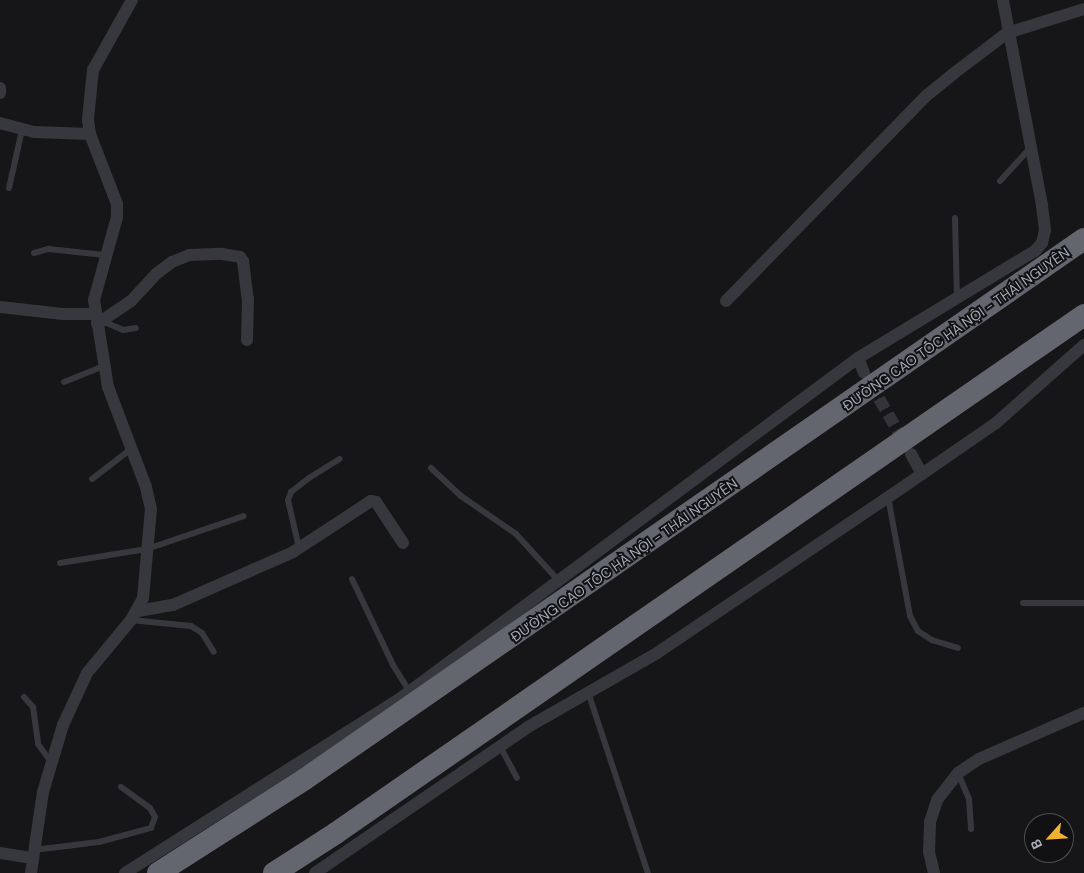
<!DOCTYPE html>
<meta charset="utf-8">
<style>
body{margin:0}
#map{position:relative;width:1084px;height:873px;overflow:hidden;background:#161618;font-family:"DM Sans",sans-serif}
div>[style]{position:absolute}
.minor-tunnel>*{height:12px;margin-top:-6px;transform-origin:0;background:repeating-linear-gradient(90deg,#333438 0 12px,transparent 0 18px)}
.service>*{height:6px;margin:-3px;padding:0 3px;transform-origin:3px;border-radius:3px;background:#37383d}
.minor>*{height:12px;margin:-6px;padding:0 6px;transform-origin:6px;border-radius:6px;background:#37383d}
.motorway>*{height:22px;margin:-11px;padding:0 11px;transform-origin:11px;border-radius:11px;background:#63666e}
span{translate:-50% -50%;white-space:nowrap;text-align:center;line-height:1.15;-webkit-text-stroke:4px #111113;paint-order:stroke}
.street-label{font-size:14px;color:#a8adb8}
.north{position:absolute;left:1024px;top:813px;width:50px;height:50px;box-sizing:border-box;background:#111113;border:1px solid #4d4f55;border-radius:50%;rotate:244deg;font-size:14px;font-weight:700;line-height:20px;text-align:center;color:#a8adb8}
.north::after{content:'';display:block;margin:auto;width:18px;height:22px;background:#f2b134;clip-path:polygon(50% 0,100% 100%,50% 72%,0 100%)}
</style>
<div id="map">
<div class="minor-tunnel">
<i style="left:870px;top:383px;width:72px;rotate:59.9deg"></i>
</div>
<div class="service">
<i style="left:1000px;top:181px;width:46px;rotate:-47.6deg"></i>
<i style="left:9px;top:188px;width:59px;rotate:-77.4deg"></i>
<i style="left:955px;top:218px;width:80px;rotate:88.6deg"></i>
<i style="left:34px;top:253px;width:15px;rotate:-16deg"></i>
<i style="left:48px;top:249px;width:57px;rotate:6deg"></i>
<i style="left:102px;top:321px;width:23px;rotate:23deg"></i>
<i style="left:123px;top:330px;width:13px;rotate:-9deg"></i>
<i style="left:64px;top:382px;width:43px;rotate:-21.8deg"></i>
<i style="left:431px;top:468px;width:41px;rotate:43deg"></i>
<i style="left:461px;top:496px;width:67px;rotate:34.6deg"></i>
<i style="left:516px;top:534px;width:62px;rotate:47.6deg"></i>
<i style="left:92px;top:479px;width:49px;rotate:-37.6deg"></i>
<i style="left:888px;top:497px;width:121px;rotate:79.5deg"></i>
<i style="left:910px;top:616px;width:17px;rotate:62deg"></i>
<i style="left:918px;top:631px;width:17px;rotate:33deg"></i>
<i style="left:932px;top:640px;width:27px;rotate:17deg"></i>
<i style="left:299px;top:548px;width:49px;rotate:-102.9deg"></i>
<i style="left:288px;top:500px;width:9px;rotate:-69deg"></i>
<i style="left:291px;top:492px;width:23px;rotate:-38deg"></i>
<i style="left:309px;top:478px;width:36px;rotate:-32deg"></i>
<i style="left:60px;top:563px;width:88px;rotate:-9.1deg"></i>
<i style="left:147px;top:549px;width:102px;rotate:-18.8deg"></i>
<i style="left:352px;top:579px;width:95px;rotate:64.5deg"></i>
<i style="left:393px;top:665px;width:31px;rotate:58deg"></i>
<i style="left:1023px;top:603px;width:61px"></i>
<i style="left:131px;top:620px;width:60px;rotate:5.7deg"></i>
<i style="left:191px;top:626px;width:13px;rotate:32deg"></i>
<i style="left:202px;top:633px;width:22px;rotate:58deg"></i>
<i style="left:588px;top:692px;width:191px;rotate:71.7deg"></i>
<i style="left:24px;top:697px;width:13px;rotate:48deg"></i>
<i style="left:33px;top:707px;width:37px;rotate:82deg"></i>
<i style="left:38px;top:744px;width:24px;rotate:54deg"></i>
<i style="left:500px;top:746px;width:36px;rotate:62deg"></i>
<i style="left:958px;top:773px;width:28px;rotate:67deg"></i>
<i style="left:969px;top:799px;width:30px;rotate:86deg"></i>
<i style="left:34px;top:850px;width:65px;rotate:-7deg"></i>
<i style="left:99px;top:842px;width:54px;rotate:-15.1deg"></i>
<i style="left:151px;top:828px;width:12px;rotate:-70deg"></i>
<i style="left:155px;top:817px;width:10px;rotate:-119deg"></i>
<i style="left:150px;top:808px;width:36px;rotate:-144deg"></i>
</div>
<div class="minor">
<i style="left:0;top:93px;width:5px;rotate:-90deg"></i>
<i style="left:0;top:123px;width:35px;rotate:15deg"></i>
<i style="left:34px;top:132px;width:56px;rotate:2deg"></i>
<i style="left:726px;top:301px;width:286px;rotate:-45.7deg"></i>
<i style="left:926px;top:96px;width:35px;rotate:-39deg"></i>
<i style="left:953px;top:74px;width:68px;rotate:-37.2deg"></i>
<i style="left:1007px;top:33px;width:81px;rotate:-17.3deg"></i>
<i style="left:0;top:307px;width:63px;rotate:6.3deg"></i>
<i style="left:63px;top:314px;width:33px"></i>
<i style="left:97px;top:324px;width:41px;rotate:-34.1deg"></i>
<i style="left:131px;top:301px;width:37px;rotate:-47deg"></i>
<i style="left:156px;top:274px;width:20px;rotate:-37deg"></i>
<i style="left:172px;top:262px;width:18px;rotate:-22deg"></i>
<i style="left:189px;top:255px;width:33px;rotate:-2deg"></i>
<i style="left:222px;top:254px;width:18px;rotate:9deg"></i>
<i style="left:240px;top:257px;width:5px;rotate:53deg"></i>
<i style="left:243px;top:261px;width:38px;rotate:83deg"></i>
<i style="left:248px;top:299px;width:41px;rotate:91.4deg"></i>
<i style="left:858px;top:358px;width:16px;rotate:68deg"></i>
<i style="left:911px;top:454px;width:23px;rotate:61deg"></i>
<i style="left:138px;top:611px;width:36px;rotate:-10deg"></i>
<i style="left:173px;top:605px;width:131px;rotate:-23.8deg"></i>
<i style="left:293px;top:552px;width:93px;rotate:-33.2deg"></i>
<i style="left:371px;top:501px;width:5px;rotate:11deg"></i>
<i style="left:376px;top:502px;width:49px;rotate:56.6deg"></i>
<i style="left:0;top:853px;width:33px;rotate:9deg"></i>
<i style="left:31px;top:873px;width:82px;rotate:-81.6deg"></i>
<i style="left:43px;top:792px;width:70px;rotate:-73.4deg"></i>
<i style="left:63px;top:725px;width:57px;rotate:-65.2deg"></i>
<i style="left:87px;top:673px;width:69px;rotate:-50.3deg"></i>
<i style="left:131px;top:620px;width:25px;rotate:-61deg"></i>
<i style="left:143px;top:598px;width:89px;rotate:-84.9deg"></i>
<i style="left:151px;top:509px;width:23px;rotate:-103deg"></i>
<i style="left:146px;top:487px;width:107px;rotate:-110.8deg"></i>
<i style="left:108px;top:387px;width:88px;rotate:-99.1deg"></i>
<i style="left:94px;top:300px;width:86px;rotate:-74.5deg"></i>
<i style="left:117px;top:217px;width:13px;rotate:-90deg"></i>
<i style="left:117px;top:204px;width:75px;rotate:-111.1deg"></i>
<i style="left:90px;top:134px;width:15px;rotate:-98deg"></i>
<i style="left:88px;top:119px;width:49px;rotate:-84.2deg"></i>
<i style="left:93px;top:70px;width:80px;rotate:-60.9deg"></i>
<i style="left:125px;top:873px;width:328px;rotate:-32.4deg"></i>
<i style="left:402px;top:697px;width:568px;rotate:-36.63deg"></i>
<i style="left:858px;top:358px;width:207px;rotate:-31.2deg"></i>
<i style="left:1035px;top:251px;width:11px;rotate:-49deg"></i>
<i style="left:1042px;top:243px;width:13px;rotate:-77deg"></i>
<i style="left:1045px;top:230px;width:25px;rotate:-97deg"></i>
<i style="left:1042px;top:205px;width:209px;rotate:-100.8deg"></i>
<i style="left:315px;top:873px;width:258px;rotate:-34.4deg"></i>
<i style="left:528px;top:727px;width:149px;rotate:-29.8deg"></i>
<i style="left:657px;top:653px;width:300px;rotate:-34deg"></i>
<i style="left:906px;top:485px;width:109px;rotate:-34.6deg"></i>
<i style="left:996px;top:423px;width:118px;rotate:-41.6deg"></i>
<i style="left:934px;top:873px;width:22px;rotate:-103deg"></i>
<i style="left:929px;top:852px;width:30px;rotate:-88deg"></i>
<i style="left:930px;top:822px;width:23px;rotate:-72deg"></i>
<i style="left:937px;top:800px;width:34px;rotate:-52deg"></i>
<i style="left:958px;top:773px;width:25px;rotate:-34deg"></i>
<i style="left:979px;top:759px;width:115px;rotate:-23.7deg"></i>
</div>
<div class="motorway">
<i style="left:158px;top:873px;width:174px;rotate:-32.6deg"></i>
<i style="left:305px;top:779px;width:948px;rotate:-34.73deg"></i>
<i style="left:274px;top:873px;width:74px;rotate:-32.8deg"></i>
<i style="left:336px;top:833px;width:910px;rotate:-34.7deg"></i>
</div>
<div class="street-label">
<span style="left:956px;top:329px;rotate:-35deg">ĐƯỜNG CAO TỐC HÀ NỘI - THÁI NGUYÊN</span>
<span style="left:624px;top:560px;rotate:-35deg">ĐƯỜNG CAO TỐC HÀ NỘI - THÁI NGUYÊN</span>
</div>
<div class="north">B</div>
</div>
